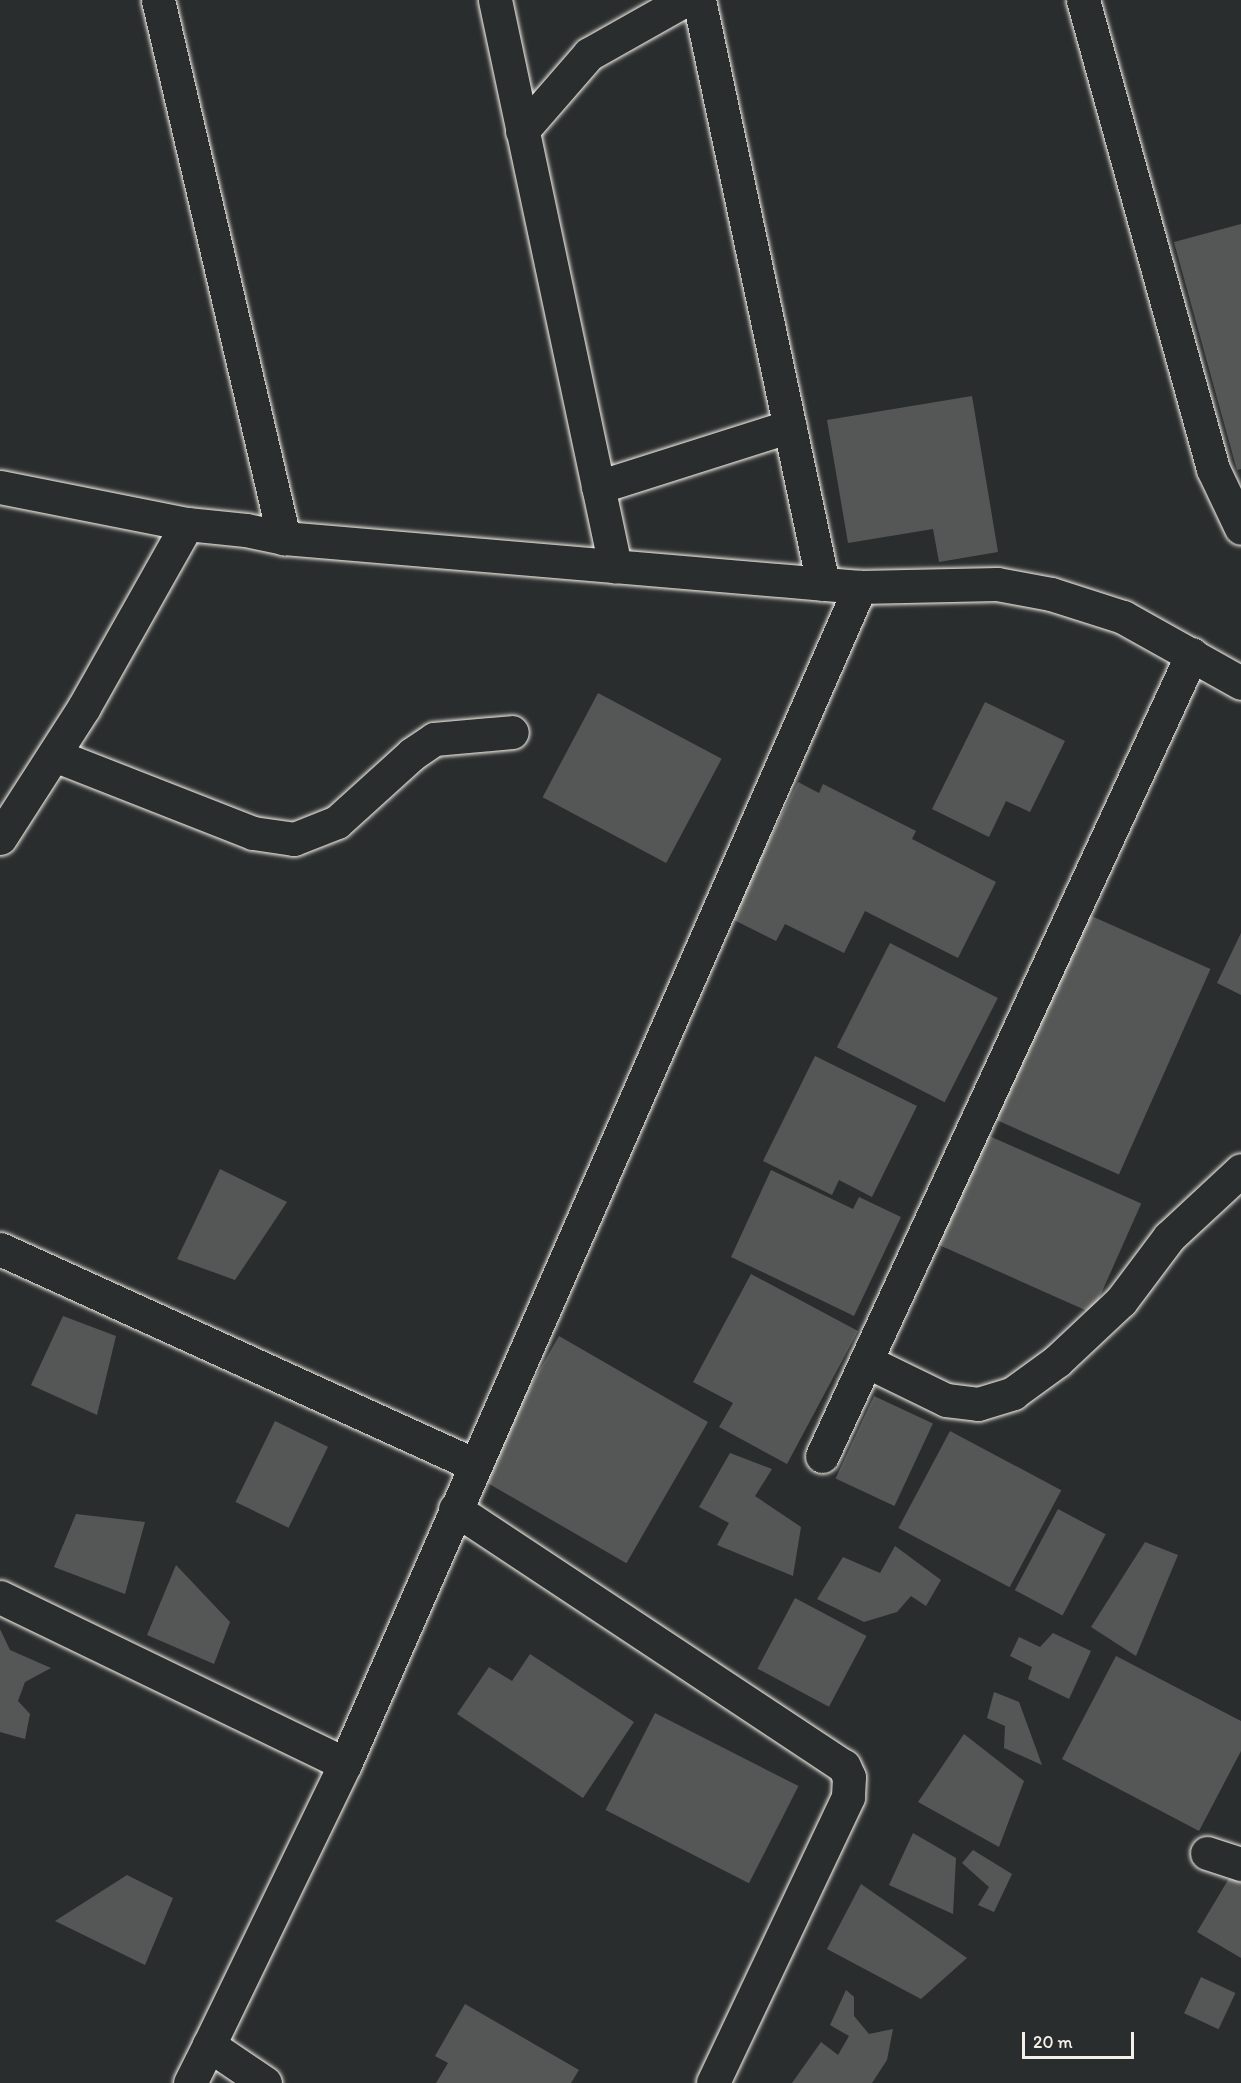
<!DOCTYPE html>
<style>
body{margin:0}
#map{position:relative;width:1241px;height:2083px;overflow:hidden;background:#2a2d2e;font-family:Itim,sans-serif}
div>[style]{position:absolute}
.building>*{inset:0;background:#555756;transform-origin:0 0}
.roads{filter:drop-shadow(0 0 2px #f4f1e8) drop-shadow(0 0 2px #f4f1e8)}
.street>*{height:33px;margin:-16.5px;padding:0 16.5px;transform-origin:16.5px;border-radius:16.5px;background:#2a2d2e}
span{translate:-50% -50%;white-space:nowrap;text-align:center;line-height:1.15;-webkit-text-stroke:4.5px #2a2d2e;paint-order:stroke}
.scale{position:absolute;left:1022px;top:2032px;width:112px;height:27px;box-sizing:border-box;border:3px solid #f4f1e8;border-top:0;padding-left:8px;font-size:18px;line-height:21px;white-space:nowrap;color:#f4f1e8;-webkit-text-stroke:4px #2a2d2e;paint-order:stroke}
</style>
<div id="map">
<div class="building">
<i style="clip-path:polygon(1241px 224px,1241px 469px,1237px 470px,1174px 242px)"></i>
<i style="clip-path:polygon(972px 396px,998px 552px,939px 562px,933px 529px,848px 543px,827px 420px)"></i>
<i style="left:598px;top:693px;width:140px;height:118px;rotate:28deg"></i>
<i style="clip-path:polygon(985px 702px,1065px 741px,1030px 812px,1006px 801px,989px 837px,932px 809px)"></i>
<i style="clip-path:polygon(798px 782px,819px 793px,823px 784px,916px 831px,912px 839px,996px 882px,958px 958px,865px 911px,844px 953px,785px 924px,776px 941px,730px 918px)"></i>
<i style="left:1078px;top:910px;width:145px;height:225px;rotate:24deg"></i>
<i style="clip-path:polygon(1241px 933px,1241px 995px,1217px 983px)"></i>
<i style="left:890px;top:943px;width:121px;height:117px;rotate:27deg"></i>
<i style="clip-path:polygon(815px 1056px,917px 1106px,872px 1197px,839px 1180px,832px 1195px,763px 1161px)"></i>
<i style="left:985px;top:1134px;width:171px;height:120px;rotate:24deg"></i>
<i style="clip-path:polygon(220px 1169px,287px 1202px,235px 1280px,177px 1259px)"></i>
<i style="clip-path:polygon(771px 1170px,853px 1209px,859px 1197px,901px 1217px,854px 1316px,731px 1257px)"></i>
<i style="clip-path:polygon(751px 1274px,858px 1331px,787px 1464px,719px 1427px,733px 1403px,693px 1382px)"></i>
<i style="clip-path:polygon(63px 1316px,116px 1336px,97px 1415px,31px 1385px)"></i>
<i style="left:559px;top:1336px;width:172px;height:163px;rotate:30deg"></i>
<i style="left:874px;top:1396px;width:65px;height:91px;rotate:25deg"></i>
<i style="left:275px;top:1421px;width:59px;height:90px;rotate:26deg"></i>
<i style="left:950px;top:1431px;width:126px;height:110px;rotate:28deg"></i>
<i style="clip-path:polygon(730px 1453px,772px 1469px,755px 1496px,801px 1527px,793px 1576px,717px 1545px,729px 1523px,699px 1507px)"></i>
<i style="left:1058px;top:1509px;width:54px;height:92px;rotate:28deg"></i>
<i style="clip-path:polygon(76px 1514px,145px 1522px,125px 1594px,54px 1567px)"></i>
<i style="clip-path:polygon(1145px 1542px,1178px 1555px,1136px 1656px,1091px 1627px)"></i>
<i style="clip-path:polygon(895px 1546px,941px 1580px,926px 1606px,911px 1596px,897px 1612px,864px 1622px,817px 1599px,843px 1557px,880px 1573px)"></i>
<i style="clip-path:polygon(176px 1565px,230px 1622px,214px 1664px,147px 1635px)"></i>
<i style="left:795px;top:1598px;width:81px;height:80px;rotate:28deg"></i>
<i style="clip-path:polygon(0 1629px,10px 1650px,51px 1668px,25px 1682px,18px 1701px,30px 1714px,25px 1739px,0 1732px)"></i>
<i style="clip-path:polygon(1053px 1633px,1091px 1651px,1069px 1699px,1028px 1679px,1032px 1667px,1010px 1656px,1019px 1637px,1040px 1647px)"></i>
<i style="clip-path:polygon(530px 1654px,634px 1722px,583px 1798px,457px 1714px,489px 1667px,512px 1681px)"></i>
<i style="clip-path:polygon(1116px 1656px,1241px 1721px,1241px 1751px,1199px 1831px,1062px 1759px)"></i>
<i style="clip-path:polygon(994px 1692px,1019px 1702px,1042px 1765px,1004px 1748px,1005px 1726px,987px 1718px)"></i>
<i style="left:655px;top:1713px;width:161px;height:109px;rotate:27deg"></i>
<i style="clip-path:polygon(964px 1734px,1024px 1781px,999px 1847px,918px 1802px)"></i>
<i style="clip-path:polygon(913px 1833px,956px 1858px,953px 1914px,889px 1885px)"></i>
<i style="clip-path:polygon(973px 1850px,1012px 1874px,994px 1912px,978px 1905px,989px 1887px,962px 1863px)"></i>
<i style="clip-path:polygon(127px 1875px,173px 1898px,145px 1965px,55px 1921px)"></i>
<i style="clip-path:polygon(1231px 1875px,1241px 1881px,1241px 1958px,1197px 1932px)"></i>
<i style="clip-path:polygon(861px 1884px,967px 1958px,921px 1999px,827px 1949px)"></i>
<i style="left:1201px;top:1977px;width:38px;height:40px;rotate:25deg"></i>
<i style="clip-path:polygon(846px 1990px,854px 1997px,854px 2016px,869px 2034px,893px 2029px,887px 2060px,872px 2083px,792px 2083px,821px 2042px,838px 2055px,849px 2036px,830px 2025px)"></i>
<i style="clip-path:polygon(465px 2004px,579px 2070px,571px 2083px,436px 2083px,448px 2063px,435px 2056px)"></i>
</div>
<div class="roads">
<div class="street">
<i style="left:158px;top:0;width:553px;rotate:76.82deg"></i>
<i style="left:495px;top:0;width:579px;rotate:78.03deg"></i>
<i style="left:699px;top:0;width:597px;rotate:78.01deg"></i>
<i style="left:1083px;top:0;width:487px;rotate:74.5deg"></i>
<i style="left:1213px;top:469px;width:65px;rotate:64.6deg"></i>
<i style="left:522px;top:131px;width:102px;rotate:-49deg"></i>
<i style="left:589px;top:54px;width:110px;rotate:-29.4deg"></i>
<i style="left:0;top:487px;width:191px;rotate:11.2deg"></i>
<i style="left:187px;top:524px;width:59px;rotate:5.8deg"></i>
<i style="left:246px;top:530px;width:39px;rotate:12deg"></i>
<i style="left:284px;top:538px;width:578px;rotate:4.86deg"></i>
<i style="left:860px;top:587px;width:137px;rotate:-1.3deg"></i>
<i style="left:997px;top:584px;width:55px;rotate:10.5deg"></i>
<i style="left:1051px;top:594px;width:76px;rotate:17.7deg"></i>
<i style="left:1123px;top:617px;width:135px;rotate:29.2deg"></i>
<i style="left:598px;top:487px;width:201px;rotate:-17.6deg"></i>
<i style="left:54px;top:755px;width:214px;rotate:21.4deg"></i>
<i style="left:253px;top:833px;width:41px;rotate:8.3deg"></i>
<i style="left:294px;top:839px;width:46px;rotate:-21.6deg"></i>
<i style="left:337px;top:822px;width:101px;rotate:-42.2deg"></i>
<i style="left:412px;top:754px;width:27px;rotate:-34deg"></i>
<i style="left:434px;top:739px;width:78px;rotate:-5.1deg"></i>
<i style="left:0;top:838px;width:156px;rotate:-57.3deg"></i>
<i style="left:84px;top:707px;width:210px;rotate:-60.6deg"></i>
<i style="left:0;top:1249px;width:522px;rotate:24.45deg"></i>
<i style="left:866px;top:1361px;width:89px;rotate:26deg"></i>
<i style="left:946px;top:1400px;width:32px;rotate:7deg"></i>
<i style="left:978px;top:1404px;width:37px;rotate:-17deg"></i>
<i style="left:1013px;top:1393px;width:54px;rotate:-36deg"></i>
<i style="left:1057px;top:1361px;width:88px;rotate:-43.2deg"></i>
<i style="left:1121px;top:1301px;width:80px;rotate:-53.1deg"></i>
<i style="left:1169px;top:1237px;width:98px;rotate:-42.9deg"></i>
<i style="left:822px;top:1456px;width:883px;rotate:-65.23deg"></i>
<i style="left:455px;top:1509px;width:466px;rotate:33.5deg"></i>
<i style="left:844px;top:1766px;width:12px;rotate:66deg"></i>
<i style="left:849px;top:1777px;width:20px;rotate:93deg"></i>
<i style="left:848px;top:1797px;width:316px;rotate:115.3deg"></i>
<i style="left:0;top:1597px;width:383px;rotate:25.8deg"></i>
<i style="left:1207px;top:1853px;width:36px;rotate:18deg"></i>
<i style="left:190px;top:2083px;width:42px;rotate:-63.4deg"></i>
<i style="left:265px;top:2083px;width:68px;rotate:-145.8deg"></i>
<i style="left:209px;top:2045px;width:312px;rotate:-64.2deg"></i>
<i style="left:345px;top:1764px;width:1285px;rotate:-66.37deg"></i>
</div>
</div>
<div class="scale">20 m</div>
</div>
